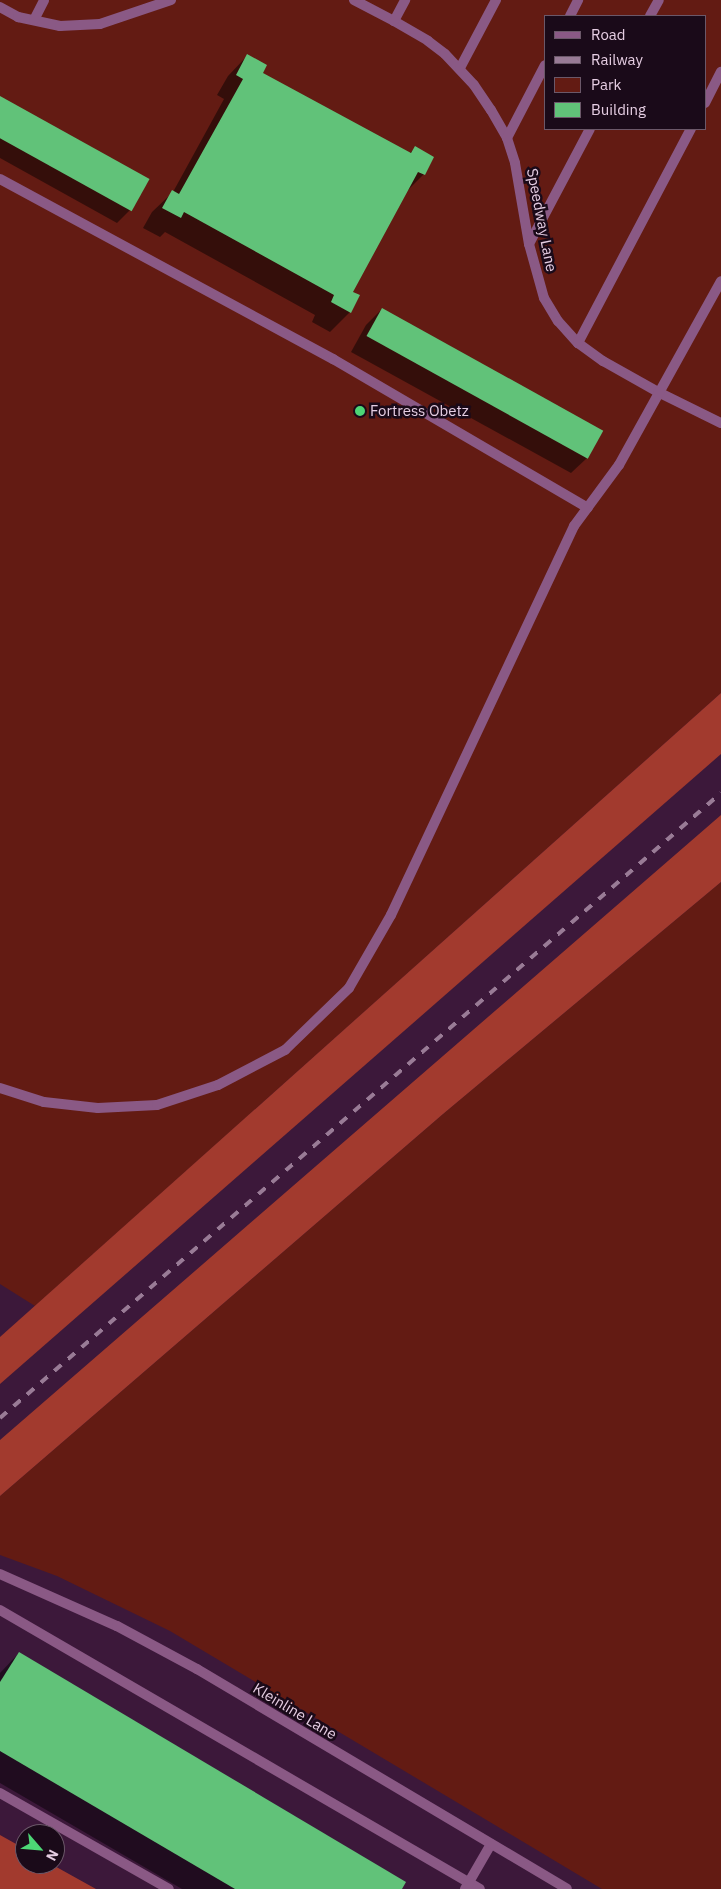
<!DOCTYPE html>
<style>
body{margin:0}
#map{position:relative;width:721px;height:1889px;overflow:hidden;background:#3c183a;font-family:"IBM Plex Sans",sans-serif}
div>[style]{position:absolute}
.green>*{inset:0;background:#631b13}
.forest>*{inset:0;background:#a23a2e}
.shadow>*{inset:0;background:#0007}
.building>*{inset:0;background:#61c279;transform-origin:0 0}
.lane>*{height:10px;margin:-5px;padding:0 5px;transform-origin:5px;border-radius:5px;background:#8a5985}
.street>*{height:10px;margin:-5px;padding:0 5px;transform-origin:5px;border-radius:5px;background:#8a5985}
.rail>*{height:4px;margin-top:-2px;transform-origin:0;background:repeating-linear-gradient(90deg,#997b96 0 9px,transparent 0 18px)}
.dots>*{width:14px;height:14px;translate:-50% -50%;box-sizing:border-box;border:2px solid #1a0a19;border-radius:50%}
span{translate:-50% -50%;white-space:nowrap;text-align:center;line-height:1.15;-webkit-text-stroke:5px #1a0a19;paint-order:stroke}
.street-label{font-size:15px;color:#e5cde2}
.poi-label{font-size:15px;color:#e5cde2}
.left{translate:0 -50%;text-align:left}
.legend{position:absolute;left:544px;top:15px;width:162px;height:115px;box-sizing:border-box;background:#1a0a19;border:1px solid #6b5869;margin:0;padding:6px 9px;list-style:none;font-size:15px;color:#e5cde2}
.legend li{display:flex;align-items:center;gap:10px;height:25px}
.legend b{width:25px;border:1px solid #6b5869}
.north{position:absolute;left:15px;top:1824px;width:50px;height:50px;box-sizing:border-box;background:#1a0a19;border:1px solid #6b5869;border-radius:50%;rotate:117deg;font-size:14px;font-weight:700;line-height:20px;text-align:center;color:#e5cde2}
.north::after{content:'';display:block;margin:auto;width:18px;height:22px;background:#4dd676;clip-path:polygon(50% 0,100% 100%,50% 72%,0 100%)}
</style>
<div id="map">
<div class="green">
<i style="clip-path:polygon(evenodd,0 0,721px 0,721px 693px,35px 1306px,0 1284px,0 0,545px 16px,705px 16px,705px 129px,545px 129px,545px 16px)"></i>
<i style="clip-path:polygon(721px 882px,721px 1889px,602px 1889px,170px 1631px,57px 1576px,0 1555px,0 1496px,443px 1114px)"></i>
</div>
<div class="forest">
<i style="clip-path:polygon(721px 693px,721px 754px,0 1384px,0 1337px)"></i>
<i style="clip-path:polygon(721px 815px,721px 882px,443px 1114px,0 1496px,0 1440px)"></i>
<i style="clip-path:polygon(0 1835px,25px 1849px,25px 1864px,51px 1864px,96px 1889px,0 1889px)"></i>
</div>
<div class="shadow">
<i style="clip-path:polygon(247px 56px,261px 74px,409px 154px,415px 148px,424px 174px,406px 192px,352px 292px,350px 312px,330px 332px,312px 322px,315px 315px,165px 232px,160px 237px,143px 228px,152px 212px,173px 192px,224px 99px,217px 95px,228px 76px)"></i>
<i style="clip-path:polygon(0 98px,133px 207px,117px 223px,0 158px)"></i>
<i style="clip-path:polygon(382px 309px,587px 458px,571px 473px,351px 352px,366px 325px)"></i>
<i style="clip-path:polygon(19px 1653px,400px 1889px,182px 1889px,0 1783px,0 1673px)"></i>
</div>
<div class="building">
<i style="clip-path:polygon(247px 54px,267px 65px,263px 73px,411px 153px,415px 146px,434px 157px,425px 175px,418px 172px,353px 292px,360px 295px,351px 313px,331px 302px,334px 295px,184px 212px,181px 218px,162px 208px,172px 190px,179px 194px,243px 79px,236px 75px)"></i>
<i style="left:0;top:96px;width:171px;height:37px;rotate:29deg"></i>
<i style="left:382px;top:308px;width:253px;height:32px;rotate:29deg"></i>
<i style="clip-path:polygon(19px 1652px,406px 1882px,402px 1889px,235px 1889px,0 1751px,0 1682px)"></i>
</div>
<div class="lane">
<i style="left:354px;top:0;width:45px;rotate:27.7deg"></i>
<i style="left:394px;top:21px;width:39px;rotate:30deg"></i>
<i style="left:428px;top:41px;width:21px;rotate:37deg"></i>
<i style="left:445px;top:54px;width:42px;rotate:46.9deg"></i>
<i style="left:474px;top:85px;width:30px;rotate:56deg"></i>
<i style="left:491px;top:110px;width:32px;rotate:60deg"></i>
<i style="left:507px;top:138px;width:26px;rotate:72deg"></i>
<i style="left:515px;top:163px;width:82px;rotate:80.2deg"></i>
<i style="left:529px;top:244px;width:56px;rotate:74.5deg"></i>
<i style="left:544px;top:298px;width:27px;rotate:59deg"></i>
<i style="left:558px;top:321px;width:30px;rotate:48deg"></i>
<i style="left:578px;top:343px;width:31px;rotate:36deg"></i>
<i style="left:603px;top:361px;width:63px;rotate:29.4deg"></i>
<i style="left:658px;top:392px;width:70px;rotate:26.2deg"></i>
<i style="left:0;top:7px;width:21px;rotate:29deg"></i>
<i style="left:18px;top:17px;width:43px;rotate:12.1deg"></i>
<i style="left:60px;top:26px;width:40px;rotate:-2.9deg"></i>
<i style="left:100px;top:24px;width:75px;rotate:-18.7deg"></i>
<i style="left:570px;top:16px;width:18px;rotate:-63deg"></i>
<i style="left:650px;top:16px;width:18px;rotate:-61deg"></i>
<i style="left:34px;top:20px;width:22px;rotate:-63deg"></i>
<i style="left:394px;top:21px;width:24px;rotate:-62deg"></i>
<i style="left:460px;top:68px;width:77px;rotate:-62.1deg"></i>
<i style="left:705px;top:103px;width:35px;rotate:-63deg"></i>
<i style="left:507px;top:138px;width:82px;rotate:-62.5deg"></i>
<i style="left:0;top:179px;width:379px;rotate:28.4deg"></i>
<i style="left:333px;top:359px;width:295px;rotate:30.3deg"></i>
<i style="left:529px;top:244px;width:130px;rotate:-62.1deg"></i>
<i style="left:578px;top:343px;width:242px;rotate:-62.2deg"></i>
<i style="left:0;top:1088px;width:46px;rotate:17.7deg"></i>
<i style="left:44px;top:1102px;width:54px;rotate:6.3deg"></i>
<i style="left:98px;top:1108px;width:59px;rotate:-2.9deg"></i>
<i style="left:157px;top:1105px;width:64px;rotate:-18.2deg"></i>
<i style="left:218px;top:1085px;width:76px;rotate:-27.6deg"></i>
<i style="left:285px;top:1050px;width:89px;rotate:-44.1deg"></i>
<i style="left:349px;top:988px;width:84px;rotate:-60.1deg"></i>
<i style="left:391px;top:915px;width:430px;rotate:-64.8deg"></i>
<i style="left:574px;top:526px;width:76px;rotate:-53.6deg"></i>
<i style="left:619px;top:465px;width:210px;rotate:-61deg"></i>
<i style="left:0;top:1610px;width:555px;rotate:30.17deg"></i>
<i style="left:0;top:1793px;width:194px;rotate:29.6deg"></i>
<i style="left:465px;top:1889px;width:52px;rotate:-60deg"></i>
</div>
<div class="street">
<i style="left:0;top:1574px;width:128px;rotate:24deg"></i>
<i style="left:117px;top:1626px;width:91px;rotate:28.3deg"></i>
<i style="left:197px;top:1669px;width:430px;rotate:30.7deg"></i>
</div>
<div class="rail">
<i style="left:0;top:1418px;width:954px;rotate:-40.92deg"></i>
</div>
<div class="dots">
<i style="left:360px;top:411px;background:#4dd676"></i>
</div>
<div class="street-label">
<span style="left:542px;top:220px;rotate:79deg">Speedway Lane</span>
<span style="left:295px;top:1711px;rotate:31deg">Kleinline Lane</span>
</div>
<div class="poi-label">
<span class="left" style="left:370px;top:411px">Fortress Obetz</span>
</div>
<ul class="legend">
<li><b style="height:6px;background:#8a5985"></b>Road</li>
<li><b style="height:6px;background:#997b96"></b>Railway</li>
<li><b style="height:14px;background:#631b13"></b>Park</li>
<li><b style="height:14px;background:#61c279"></b>Building</li>
</ul>
<div class="north">N</div>
</div>
